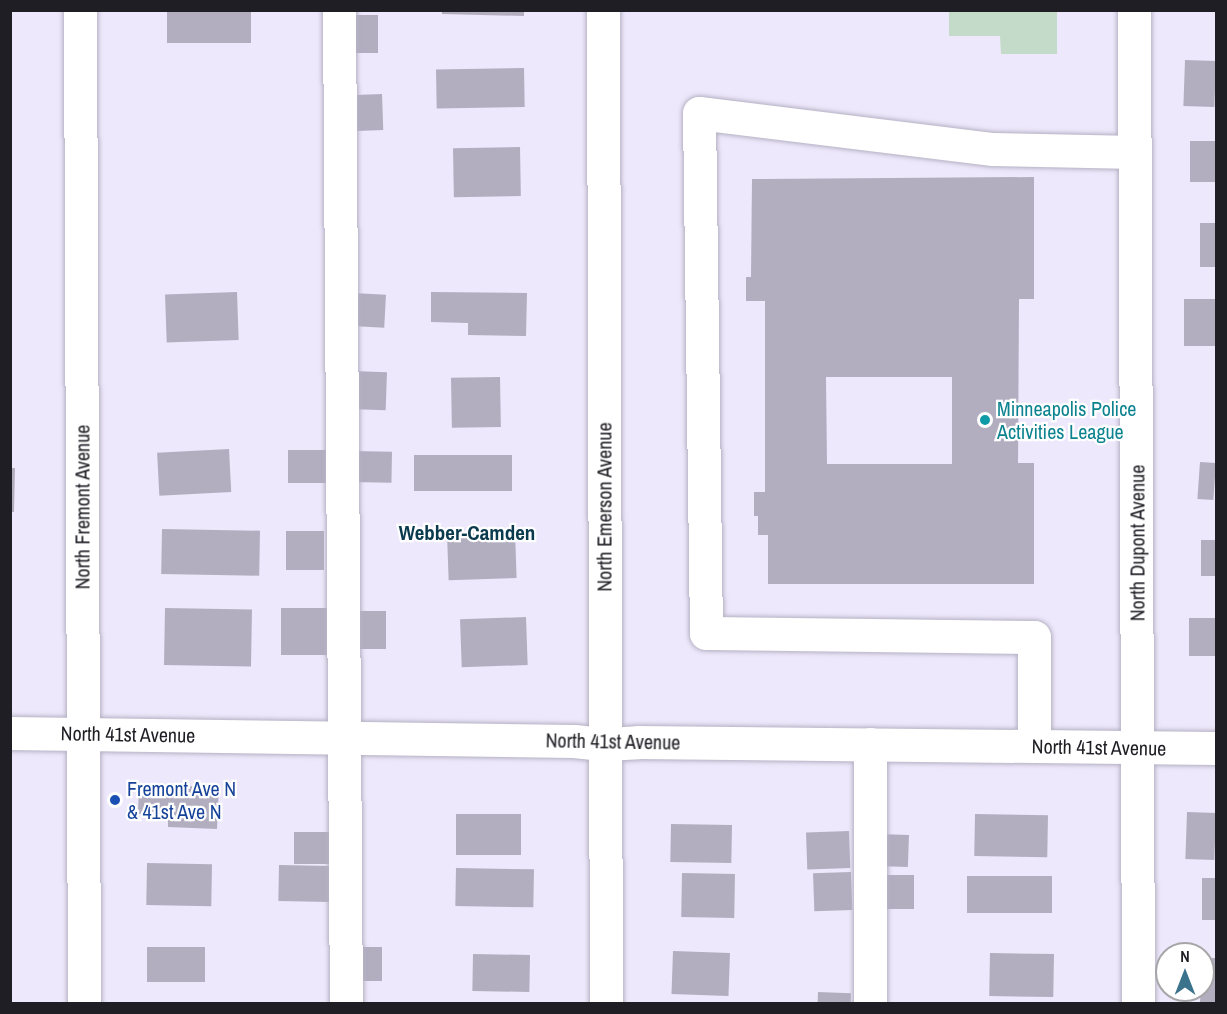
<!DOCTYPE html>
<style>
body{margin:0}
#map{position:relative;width:1227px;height:1014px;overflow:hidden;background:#ede8fb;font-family:"Archivo Narrow",sans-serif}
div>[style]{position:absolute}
.green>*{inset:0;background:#c4dbc9}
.building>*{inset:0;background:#b2aec0;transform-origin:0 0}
.roads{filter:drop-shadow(0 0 2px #b5b1c3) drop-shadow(0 0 2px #b5b1c3)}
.minor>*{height:33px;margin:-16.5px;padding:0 16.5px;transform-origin:16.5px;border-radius:16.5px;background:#fff}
.dots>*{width:16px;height:16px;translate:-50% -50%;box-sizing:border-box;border:3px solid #fff;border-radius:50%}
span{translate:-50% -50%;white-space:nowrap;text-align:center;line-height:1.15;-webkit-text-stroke:4.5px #fff;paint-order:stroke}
.culture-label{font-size:20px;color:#0d838f}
.left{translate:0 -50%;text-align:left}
.street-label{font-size:20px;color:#201e25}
.transit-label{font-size:20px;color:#164399}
.neighbourhood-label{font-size:21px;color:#093a4d;font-weight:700}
.frame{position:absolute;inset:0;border:12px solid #201e25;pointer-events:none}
.north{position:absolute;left:1155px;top:942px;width:60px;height:60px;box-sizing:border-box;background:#fff;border:2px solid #a6a5a8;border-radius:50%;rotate:0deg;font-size:16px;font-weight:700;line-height:24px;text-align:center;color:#201e25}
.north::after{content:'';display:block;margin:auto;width:21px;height:27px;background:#3b738d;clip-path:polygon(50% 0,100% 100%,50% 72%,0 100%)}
</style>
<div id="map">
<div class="green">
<i style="clip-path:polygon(949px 11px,1057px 11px,1057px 54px,1001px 54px,1000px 36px,949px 36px)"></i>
</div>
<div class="building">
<i style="left:167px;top:10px;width:84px;height:33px"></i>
<i style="clip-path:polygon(442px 10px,524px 10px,524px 16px,442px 14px)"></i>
<i style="left:378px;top:15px;width:38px;height:29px;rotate:90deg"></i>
<i style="left:1185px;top:60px;width:31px;height:46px;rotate:2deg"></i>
<i style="left:524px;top:68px;width:39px;height:88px;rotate:89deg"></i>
<i style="left:382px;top:94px;width:36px;height:33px;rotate:88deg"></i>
<i style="left:1190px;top:141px;width:26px;height:41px"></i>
<i style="left:520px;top:147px;width:49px;height:67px;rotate:89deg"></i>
<i style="clip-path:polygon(evenodd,1034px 177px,1034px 299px,1019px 299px,1018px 463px,1034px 463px,1034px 584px,768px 584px,768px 535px,758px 535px,758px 516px,754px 516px,754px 492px,765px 492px,765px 301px,746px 301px,746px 277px,751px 277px,752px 179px,1034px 177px,826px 377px,952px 377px,952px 464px,827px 464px,826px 377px)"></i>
<i style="left:1200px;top:223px;width:16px;height:44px"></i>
<i style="left:237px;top:292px;width:48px;height:72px;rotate:88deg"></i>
<i style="clip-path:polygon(431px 292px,527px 293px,526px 336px,468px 335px,468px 323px,431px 322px)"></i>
<i style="left:353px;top:293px;width:33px;height:33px;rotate:3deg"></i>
<i style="left:1216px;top:299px;width:47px;height:32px;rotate:90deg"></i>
<i style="left:351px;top:371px;width:36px;height:38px;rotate:2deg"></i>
<i style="left:500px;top:377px;width:50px;height:49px;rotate:89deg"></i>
<i style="left:229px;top:449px;width:43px;height:72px;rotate:87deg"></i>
<i style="left:288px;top:450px;width:40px;height:33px"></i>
<i style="left:352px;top:451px;width:40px;height:31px;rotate:1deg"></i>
<i style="left:512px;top:455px;width:36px;height:98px;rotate:90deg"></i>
<i style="left:1200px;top:462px;width:16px;height:37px;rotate:4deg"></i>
<i style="clip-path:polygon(10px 468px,15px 468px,14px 512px,10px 512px)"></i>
<i style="left:162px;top:529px;width:98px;height:45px;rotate:1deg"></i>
<i style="left:286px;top:531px;width:38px;height:39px"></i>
<i style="left:515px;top:532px;width:46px;height:68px;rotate:88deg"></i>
<i style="left:1201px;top:540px;width:15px;height:36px"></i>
<i style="left:165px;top:608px;width:87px;height:57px;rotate:1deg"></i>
<i style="left:281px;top:608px;width:49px;height:47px"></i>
<i style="left:351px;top:611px;width:35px;height:38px"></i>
<i style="left:526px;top:617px;width:48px;height:66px;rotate:88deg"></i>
<i style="left:1216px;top:618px;width:38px;height:27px;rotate:90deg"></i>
<i style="clip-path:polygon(139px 785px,219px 787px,217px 829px,168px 827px,168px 815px,138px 814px)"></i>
<i style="left:1187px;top:812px;width:29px;height:47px;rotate:2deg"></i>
<i style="left:521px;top:814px;width:41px;height:65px;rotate:90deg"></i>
<i style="left:975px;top:814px;width:73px;height:42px;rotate:1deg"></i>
<i style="left:671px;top:824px;width:61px;height:38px;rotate:1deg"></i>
<i style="left:849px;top:831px;width:37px;height:43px;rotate:88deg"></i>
<i style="left:294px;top:832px;width:36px;height:32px"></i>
<i style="left:877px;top:834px;width:32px;height:32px;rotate:2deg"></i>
<i style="left:147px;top:863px;width:65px;height:42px;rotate:1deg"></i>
<i style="left:279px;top:865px;width:52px;height:36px;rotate:1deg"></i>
<i style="left:456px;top:868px;width:78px;height:38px;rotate:1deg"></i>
<i style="left:851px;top:872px;width:38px;height:38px;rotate:88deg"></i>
<i style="left:682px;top:873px;width:53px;height:44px;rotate:1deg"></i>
<i style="left:877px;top:875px;width:37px;height:34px"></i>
<i style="left:967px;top:876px;width:85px;height:37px"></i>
<i style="left:1202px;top:878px;width:14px;height:42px"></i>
<i style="left:147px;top:947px;width:58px;height:35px"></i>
<i style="left:355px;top:947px;width:27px;height:34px"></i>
<i style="left:673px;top:951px;width:57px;height:43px;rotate:2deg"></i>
<i style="left:990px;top:953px;width:64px;height:43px;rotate:1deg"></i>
<i style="left:473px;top:954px;width:57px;height:37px;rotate:1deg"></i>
<i style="clip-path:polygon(1203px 958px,1216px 958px,1216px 1002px,1200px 1002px)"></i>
<i style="left:818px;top:992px;width:33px;height:12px;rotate:2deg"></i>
</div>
<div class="roads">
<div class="minor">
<i style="left:80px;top:10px;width:994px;rotate:89.77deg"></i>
<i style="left:339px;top:10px;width:994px;rotate:89.6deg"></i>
<i style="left:603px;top:10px;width:994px;rotate:89.83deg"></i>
<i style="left:1134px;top:10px;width:994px;rotate:89.77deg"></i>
<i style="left:10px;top:733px;width:564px;rotate:0.81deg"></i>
<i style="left:574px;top:741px;width:31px;rotate:6deg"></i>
<i style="left:605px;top:744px;width:33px;rotate:-3deg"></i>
<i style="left:638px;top:742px;width:578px;rotate:0.59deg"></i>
<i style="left:1034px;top:746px;width:109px;rotate:-90deg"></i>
<i style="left:1034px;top:637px;width:328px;rotate:-179.3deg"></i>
<i style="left:706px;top:633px;width:520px;rotate:-90.77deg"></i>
<i style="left:699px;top:113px;width:296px;rotate:7deg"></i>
<i style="left:993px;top:149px;width:142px;rotate:1.2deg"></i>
<i style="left:870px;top:1004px;width:260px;rotate:-90deg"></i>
</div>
</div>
<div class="dots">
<i style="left:985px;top:420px;background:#0f9aa8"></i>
<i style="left:115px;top:800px;background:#1a4fb4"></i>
</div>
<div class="culture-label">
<span class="left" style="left:997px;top:420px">Minneapolis Police<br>Activities League</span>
</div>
<div class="street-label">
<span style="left:82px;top:507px;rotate:-90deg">North Fremont Avenue</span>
<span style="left:604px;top:507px;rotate:-90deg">North Emerson Avenue</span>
<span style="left:1137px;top:543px;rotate:-90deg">North Dupont Avenue</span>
<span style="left:128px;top:734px;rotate:1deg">North 41st Avenue</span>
<span style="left:613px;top:741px;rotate:1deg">North 41st Avenue</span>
<span style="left:1099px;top:747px;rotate:1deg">North 41st Avenue</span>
</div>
<div class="transit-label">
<span class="left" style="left:127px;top:800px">Fremont Ave N<br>&amp; 41st Ave N</span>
</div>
<div class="neighbourhood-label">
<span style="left:467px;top:533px">Webber-Camden</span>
</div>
<div class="frame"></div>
<div class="north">N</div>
</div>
